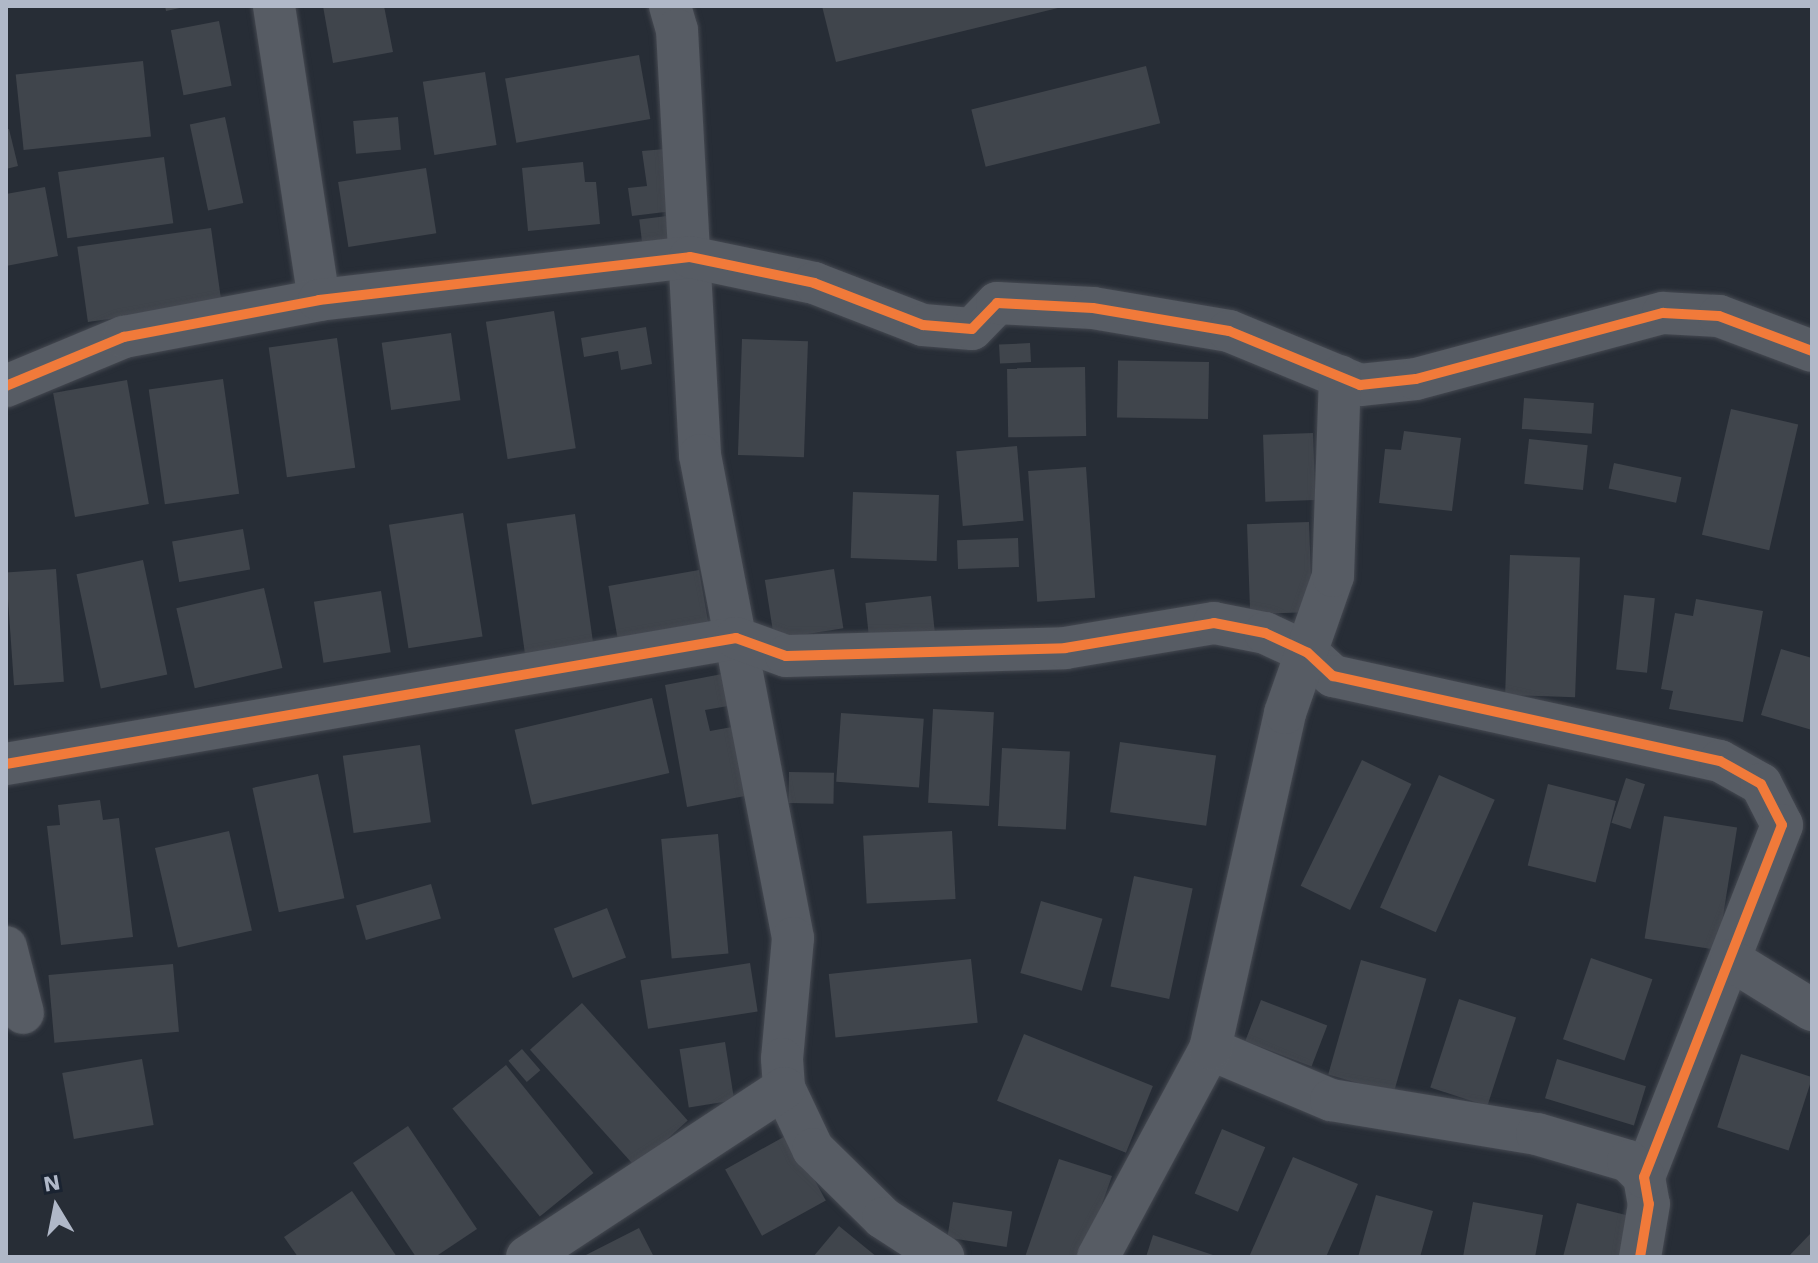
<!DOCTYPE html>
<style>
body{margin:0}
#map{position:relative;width:1818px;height:1263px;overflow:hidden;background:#272d36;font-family:"Work Sans",sans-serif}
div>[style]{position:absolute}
.building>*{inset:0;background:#40454c;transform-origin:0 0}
.roads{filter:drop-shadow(0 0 2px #454951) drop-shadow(0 0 2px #454951)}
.minor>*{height:42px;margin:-21px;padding:0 21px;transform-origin:21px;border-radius:21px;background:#575c64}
.cycleway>*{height:10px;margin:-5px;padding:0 5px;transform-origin:5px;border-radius:5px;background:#f17a3a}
span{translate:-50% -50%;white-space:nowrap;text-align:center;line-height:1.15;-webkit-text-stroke:6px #1a2331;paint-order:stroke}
.frame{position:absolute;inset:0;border:8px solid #b0b8c8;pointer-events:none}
.north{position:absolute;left:16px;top:1167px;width:80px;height:80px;-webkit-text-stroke:6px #1a2331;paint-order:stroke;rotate:350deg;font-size:22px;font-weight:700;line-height:32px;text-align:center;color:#b0b8c8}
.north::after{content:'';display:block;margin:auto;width:28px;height:36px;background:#b0b8c8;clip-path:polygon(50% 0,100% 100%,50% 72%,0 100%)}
</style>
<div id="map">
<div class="building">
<i style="clip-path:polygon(165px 6px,184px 6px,184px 7px,166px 11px)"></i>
<i style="clip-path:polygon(323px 6px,384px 6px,393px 52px,333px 63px)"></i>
<i style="clip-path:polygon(822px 6px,1062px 6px,1062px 7px,836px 62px)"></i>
<i style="left:219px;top:21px;width:66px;height:49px;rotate:79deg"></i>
<i style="left:639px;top:55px;width:65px;height:136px;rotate:80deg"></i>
<i style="left:143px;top:61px;width:76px;height:128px;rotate:84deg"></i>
<i style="left:1146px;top:66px;width:59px;height:180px;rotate:76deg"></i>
<i style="left:485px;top:72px;width:74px;height:63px;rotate:81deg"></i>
<i style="left:225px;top:117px;width:88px;height:36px;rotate:78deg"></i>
<i style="left:398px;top:117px;width:33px;height:45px;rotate:85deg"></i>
<i style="clip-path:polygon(9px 129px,18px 166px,6px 169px,6px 130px)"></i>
<i style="clip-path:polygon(665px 149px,673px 211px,632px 216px,628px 188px,647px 186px,642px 151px)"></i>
<i style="left:164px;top:157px;width:67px;height:107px;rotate:82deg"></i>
<i style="clip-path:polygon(583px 162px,585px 182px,596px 182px,600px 224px,528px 231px,522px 168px)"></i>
<i style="left:426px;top:168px;width:66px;height:89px;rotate:81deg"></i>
<i style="clip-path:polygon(45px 187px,58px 256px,6px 266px,6px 194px)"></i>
<i style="left:675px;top:215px;width:32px;height:36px;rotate:83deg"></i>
<i style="left:211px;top:228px;width:76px;height:135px;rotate:82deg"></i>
<i style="left:554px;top:311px;width:139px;height:69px;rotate:81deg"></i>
<i style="clip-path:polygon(646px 327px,652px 364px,621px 370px,618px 351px,584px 357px,581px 338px)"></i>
<i style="left:451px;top:333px;width:68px;height:70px;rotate:82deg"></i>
<i style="left:337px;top:338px;width:131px;height:69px;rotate:82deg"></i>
<i style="left:742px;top:339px;width:66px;height:116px;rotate:2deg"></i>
<i style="left:1030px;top:343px;width:19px;height:31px;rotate:87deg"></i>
<i style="left:1209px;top:362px;width:57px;height:91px;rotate:91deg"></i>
<i style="left:1085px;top:367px;width:69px;height:78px;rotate:89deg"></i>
<i style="left:223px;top:379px;width:116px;height:75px;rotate:82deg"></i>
<i style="left:127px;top:380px;width:126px;height:75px;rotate:80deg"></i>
<i style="left:1524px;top:398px;width:70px;height:31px;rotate:4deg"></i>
<i style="left:1731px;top:409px;width:69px;height:129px;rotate:13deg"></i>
<i style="clip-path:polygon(1404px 431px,1461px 438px,1452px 511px,1379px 503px,1385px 449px,1401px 450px)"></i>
<i style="left:1313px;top:433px;width:67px;height:50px;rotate:88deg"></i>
<i style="left:1529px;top:439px;width:59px;height:45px;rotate:6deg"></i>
<i style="left:1017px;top:446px;width:75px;height:61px;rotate:85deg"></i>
<i style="left:1614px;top:463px;width:69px;height:26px;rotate:12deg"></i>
<i style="left:1086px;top:467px;width:131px;height:58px;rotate:86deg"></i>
<i style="left:853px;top:492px;width:86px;height:66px;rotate:2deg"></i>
<i style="left:463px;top:513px;width:125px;height:75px;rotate:81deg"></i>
<i style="left:575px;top:514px;width:131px;height:69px;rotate:82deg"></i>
<i style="left:1309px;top:522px;width:90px;height:62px;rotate:88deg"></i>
<i style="left:243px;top:529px;width:41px;height:72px;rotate:80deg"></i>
<i style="left:1018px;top:538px;width:29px;height:61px;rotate:88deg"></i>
<i style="left:1510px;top:555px;width:70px;height:140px;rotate:2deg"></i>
<i style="left:143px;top:560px;width:117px;height:68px;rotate:78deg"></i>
<i style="left:56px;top:569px;width:113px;height:50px;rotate:86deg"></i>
<i style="left:834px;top:569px;width:60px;height:70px;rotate:81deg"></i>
<i style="left:699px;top:570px;width:60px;height:92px;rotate:80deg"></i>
<i style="left:264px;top:588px;width:82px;height:90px;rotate:77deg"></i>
<i style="left:381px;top:591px;width:62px;height:68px;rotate:81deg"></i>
<i style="left:1624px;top:595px;width:31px;height:75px;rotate:6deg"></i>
<i style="left:931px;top:596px;width:38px;height:66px;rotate:84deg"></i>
<i style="clip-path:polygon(1696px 599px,1763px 611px,1743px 722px,1669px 709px,1673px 691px,1661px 689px,1675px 613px,1693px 616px)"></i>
<i style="clip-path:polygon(1781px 649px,1812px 658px,1812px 730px,1761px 715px)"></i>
<i style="clip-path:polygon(722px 674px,728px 706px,705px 710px,710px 731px,732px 727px,745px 796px,687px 807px,665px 685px)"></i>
<i style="left:652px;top:698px;width:77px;height:141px;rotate:77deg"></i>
<i style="left:933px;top:709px;width:61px;height:94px;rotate:3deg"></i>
<i style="left:841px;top:713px;width:83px;height:69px;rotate:4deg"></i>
<i style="left:1120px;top:742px;width:97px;height:71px;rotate:8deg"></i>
<i style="left:420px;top:745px;width:78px;height:78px;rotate:82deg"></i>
<i style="left:1002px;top:748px;width:68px;height:78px;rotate:3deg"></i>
<i style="left:1362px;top:760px;width:55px;height:140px;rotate:26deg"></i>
<i style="left:789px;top:772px;width:45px;height:31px;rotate:1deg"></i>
<i style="left:318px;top:774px;width:127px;height:67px;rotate:78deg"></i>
<i style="left:1439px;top:775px;width:61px;height:145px;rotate:24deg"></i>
<i style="left:1626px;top:778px;width:20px;height:47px;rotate:18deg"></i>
<i style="left:1548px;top:784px;width:70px;height:84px;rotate:14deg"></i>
<i style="clip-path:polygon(100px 800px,103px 820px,119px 818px,133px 937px,61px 945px,47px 826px,60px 825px,58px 805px)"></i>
<i style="left:1664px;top:816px;width:74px;height:124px;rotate:9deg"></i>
<i style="left:229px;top:831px;width:102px;height:76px;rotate:77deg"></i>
<i style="left:952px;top:831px;width:68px;height:89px;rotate:87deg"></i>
<i style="left:718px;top:834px;width:120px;height:57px;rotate:85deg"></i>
<i style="left:1134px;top:876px;width:60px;height:113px;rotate:12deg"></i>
<i style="left:431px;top:884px;width:36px;height:78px;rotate:74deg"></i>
<i style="left:1041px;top:901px;width:64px;height:75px;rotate:16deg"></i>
<i style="left:607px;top:908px;width:53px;height:57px;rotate:69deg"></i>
<i style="left:1591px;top:958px;width:65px;height:86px;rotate:19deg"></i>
<i style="left:971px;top:959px;width:64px;height:143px;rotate:84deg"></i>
<i style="left:1361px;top:960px;width:68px;height:119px;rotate:16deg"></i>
<i style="left:750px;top:963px;width:49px;height:111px;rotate:81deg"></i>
<i style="left:173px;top:964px;width:68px;height:125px;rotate:85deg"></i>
<i style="left:1459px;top:999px;width:60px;height:93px;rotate:18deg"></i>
<i style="left:1261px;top:1000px;width:71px;height:44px;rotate:21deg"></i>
<i style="left:582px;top:1003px;width:158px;height:70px;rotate:48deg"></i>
<i style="left:1024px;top:1034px;width:139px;height:72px;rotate:22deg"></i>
<i style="left:725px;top:1042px;width:59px;height:46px;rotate:81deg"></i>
<i style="left:522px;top:1049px;width:28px;height:18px;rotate:49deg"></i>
<i style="left:1741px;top:1054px;width:75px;height:77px;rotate:18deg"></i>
<i style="left:142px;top:1059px;width:67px;height:81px;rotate:80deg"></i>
<i style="left:1557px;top:1059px;width:93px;height:41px;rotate:17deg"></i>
<i style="left:506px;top:1065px;width:139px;height:69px;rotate:51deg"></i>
<i style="clip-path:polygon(408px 1126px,477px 1229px,435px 1257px,416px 1257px,353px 1163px)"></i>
<i style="left:1222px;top:1129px;width:47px;height:70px;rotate:23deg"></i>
<i style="left:789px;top:1134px;width:76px;height:73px;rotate:61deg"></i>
<i style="clip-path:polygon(1293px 1157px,1358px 1184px,1326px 1257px,1249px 1257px)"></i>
<i style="clip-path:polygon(1059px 1159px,1112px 1176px,1083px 1257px,1025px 1257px)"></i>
<i style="clip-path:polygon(352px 1191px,397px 1257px,298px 1257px,284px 1237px)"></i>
<i style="clip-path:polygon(1376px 1195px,1433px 1211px,1420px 1257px,1358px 1257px)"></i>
<i style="left:953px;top:1202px;width:60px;height:36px;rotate:9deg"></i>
<i style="clip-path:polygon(1473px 1202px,1543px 1215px,1535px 1257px,1463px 1257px)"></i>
<i style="clip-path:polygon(1577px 1203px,1638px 1218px,1628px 1257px,1563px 1257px)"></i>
<i style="clip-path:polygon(839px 1226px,877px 1257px,813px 1257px)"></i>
<i style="clip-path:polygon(639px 1228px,654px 1257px,582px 1257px)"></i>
<i style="clip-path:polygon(1812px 1232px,1812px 1257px,1788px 1257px)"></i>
<i style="clip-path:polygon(1153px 1235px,1216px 1256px,1216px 1257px,1146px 1257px)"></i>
</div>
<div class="roads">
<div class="minor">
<i style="left:274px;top:6px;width:297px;rotate:81.3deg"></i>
<i style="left:670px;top:6px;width:25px;rotate:74deg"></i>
<i style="left:677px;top:30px;width:426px;rotate:86.9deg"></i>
<i style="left:700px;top:455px;width:492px;rotate:79.1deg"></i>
<i style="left:793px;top:938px;width:121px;rotate:95.2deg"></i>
<i style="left:782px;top:1059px;width:29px;rotate:86deg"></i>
<i style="left:784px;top:1088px;width:68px;rotate:64.6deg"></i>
<i style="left:813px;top:1149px;width:98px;rotate:44.6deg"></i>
<i style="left:883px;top:1218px;width:72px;rotate:33deg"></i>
<i style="left:6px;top:386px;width:128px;rotate:-22.6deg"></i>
<i style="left:124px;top:337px;width:198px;rotate:-10.7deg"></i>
<i style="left:319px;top:300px;width:373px;rotate:-6.6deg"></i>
<i style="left:690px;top:257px;width:127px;rotate:11.8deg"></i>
<i style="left:814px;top:283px;width:117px;rotate:21.1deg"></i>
<i style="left:923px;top:325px;width:49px;rotate:4.7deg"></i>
<i style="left:972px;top:329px;width:36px;rotate:-46deg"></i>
<i style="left:997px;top:303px;width:96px;rotate:3deg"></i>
<i style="left:1093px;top:308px;width:138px;rotate:9.6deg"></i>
<i style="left:1229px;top:331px;width:142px;rotate:22.4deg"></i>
<i style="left:1360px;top:385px;width:56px;rotate:-6.1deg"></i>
<i style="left:1416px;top:379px;width:256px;rotate:-15deg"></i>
<i style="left:1663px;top:313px;width:56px;rotate:3.1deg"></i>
<i style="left:1719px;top:316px;width:99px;rotate:20.6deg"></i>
<i style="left:6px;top:764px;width:741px;rotate:-9.79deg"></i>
<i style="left:736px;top:638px;width:53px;rotate:19.8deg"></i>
<i style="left:786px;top:656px;width:279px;rotate:-1.6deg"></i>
<i style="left:1065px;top:648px;width:151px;rotate:-9.5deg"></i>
<i style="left:1214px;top:623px;width:52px;rotate:11.1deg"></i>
<i style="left:1265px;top:633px;width:47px;rotate:24.9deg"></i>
<i style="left:1308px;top:653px;width:34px;rotate:43deg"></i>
<i style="left:1333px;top:676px;width:396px;rotate:12.4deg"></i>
<i style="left:1720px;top:761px;width:47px;rotate:29.3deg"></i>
<i style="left:1761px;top:784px;width:46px;rotate:62.9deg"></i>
<i style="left:1782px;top:825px;width:378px;rotate:111.4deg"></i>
<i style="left:1644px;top:1177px;width:27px;rotate:80deg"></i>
<i style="left:1649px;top:1204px;width:54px;rotate:99.6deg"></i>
<i style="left:6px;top:947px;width:68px;rotate:75.6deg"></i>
<i style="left:1731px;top:960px;width:95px;rotate:31.7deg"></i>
<i style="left:1210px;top:1049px;width:131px;rotate:22.9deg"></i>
<i style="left:1331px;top:1100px;width:209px;rotate:9.4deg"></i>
<i style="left:1537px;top:1134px;width:95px;rotate:16.5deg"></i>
<i style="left:1628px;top:1161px;width:23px;rotate:45deg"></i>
<i style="left:527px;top:1257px;width:308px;rotate:-33.3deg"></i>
<i style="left:1098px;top:1257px;width:236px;rotate:-61.7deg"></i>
<i style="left:1210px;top:1049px;width:344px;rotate:-77.4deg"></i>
<i style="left:1285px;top:713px;width:145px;rotate:-70.7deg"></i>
<i style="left:1333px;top:576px;width:200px;rotate:-88deg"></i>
</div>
</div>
<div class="cycleway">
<i style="left:6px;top:386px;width:128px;rotate:-22.6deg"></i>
<i style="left:124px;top:337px;width:198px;rotate:-10.7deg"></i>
<i style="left:319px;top:300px;width:373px;rotate:-6.6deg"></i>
<i style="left:690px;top:257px;width:127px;rotate:11.8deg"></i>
<i style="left:814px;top:283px;width:117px;rotate:21.1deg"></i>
<i style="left:923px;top:325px;width:49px;rotate:4.7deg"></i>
<i style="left:972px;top:329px;width:36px;rotate:-46deg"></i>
<i style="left:997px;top:303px;width:96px;rotate:3deg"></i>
<i style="left:1093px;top:308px;width:138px;rotate:9.6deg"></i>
<i style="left:1229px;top:331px;width:142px;rotate:22.4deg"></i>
<i style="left:1360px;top:385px;width:56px;rotate:-6.1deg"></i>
<i style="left:1416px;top:379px;width:256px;rotate:-15deg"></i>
<i style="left:1663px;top:313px;width:56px;rotate:3.1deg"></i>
<i style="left:1719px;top:316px;width:99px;rotate:20.6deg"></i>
<i style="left:6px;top:764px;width:741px;rotate:-9.79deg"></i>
<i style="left:736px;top:638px;width:53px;rotate:19.8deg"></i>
<i style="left:786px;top:656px;width:279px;rotate:-1.6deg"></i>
<i style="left:1065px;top:648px;width:151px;rotate:-9.5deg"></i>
<i style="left:1214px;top:623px;width:52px;rotate:11.1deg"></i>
<i style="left:1265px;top:633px;width:47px;rotate:24.9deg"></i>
<i style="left:1308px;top:653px;width:34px;rotate:43deg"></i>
<i style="left:1333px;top:676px;width:396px;rotate:12.4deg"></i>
<i style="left:1720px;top:761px;width:47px;rotate:29.3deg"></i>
<i style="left:1761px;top:784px;width:46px;rotate:62.9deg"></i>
<i style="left:1782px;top:825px;width:378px;rotate:111.4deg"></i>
<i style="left:1644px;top:1177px;width:27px;rotate:80deg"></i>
<i style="left:1649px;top:1204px;width:54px;rotate:99.6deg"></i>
</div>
<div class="frame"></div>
<div class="north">N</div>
</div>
